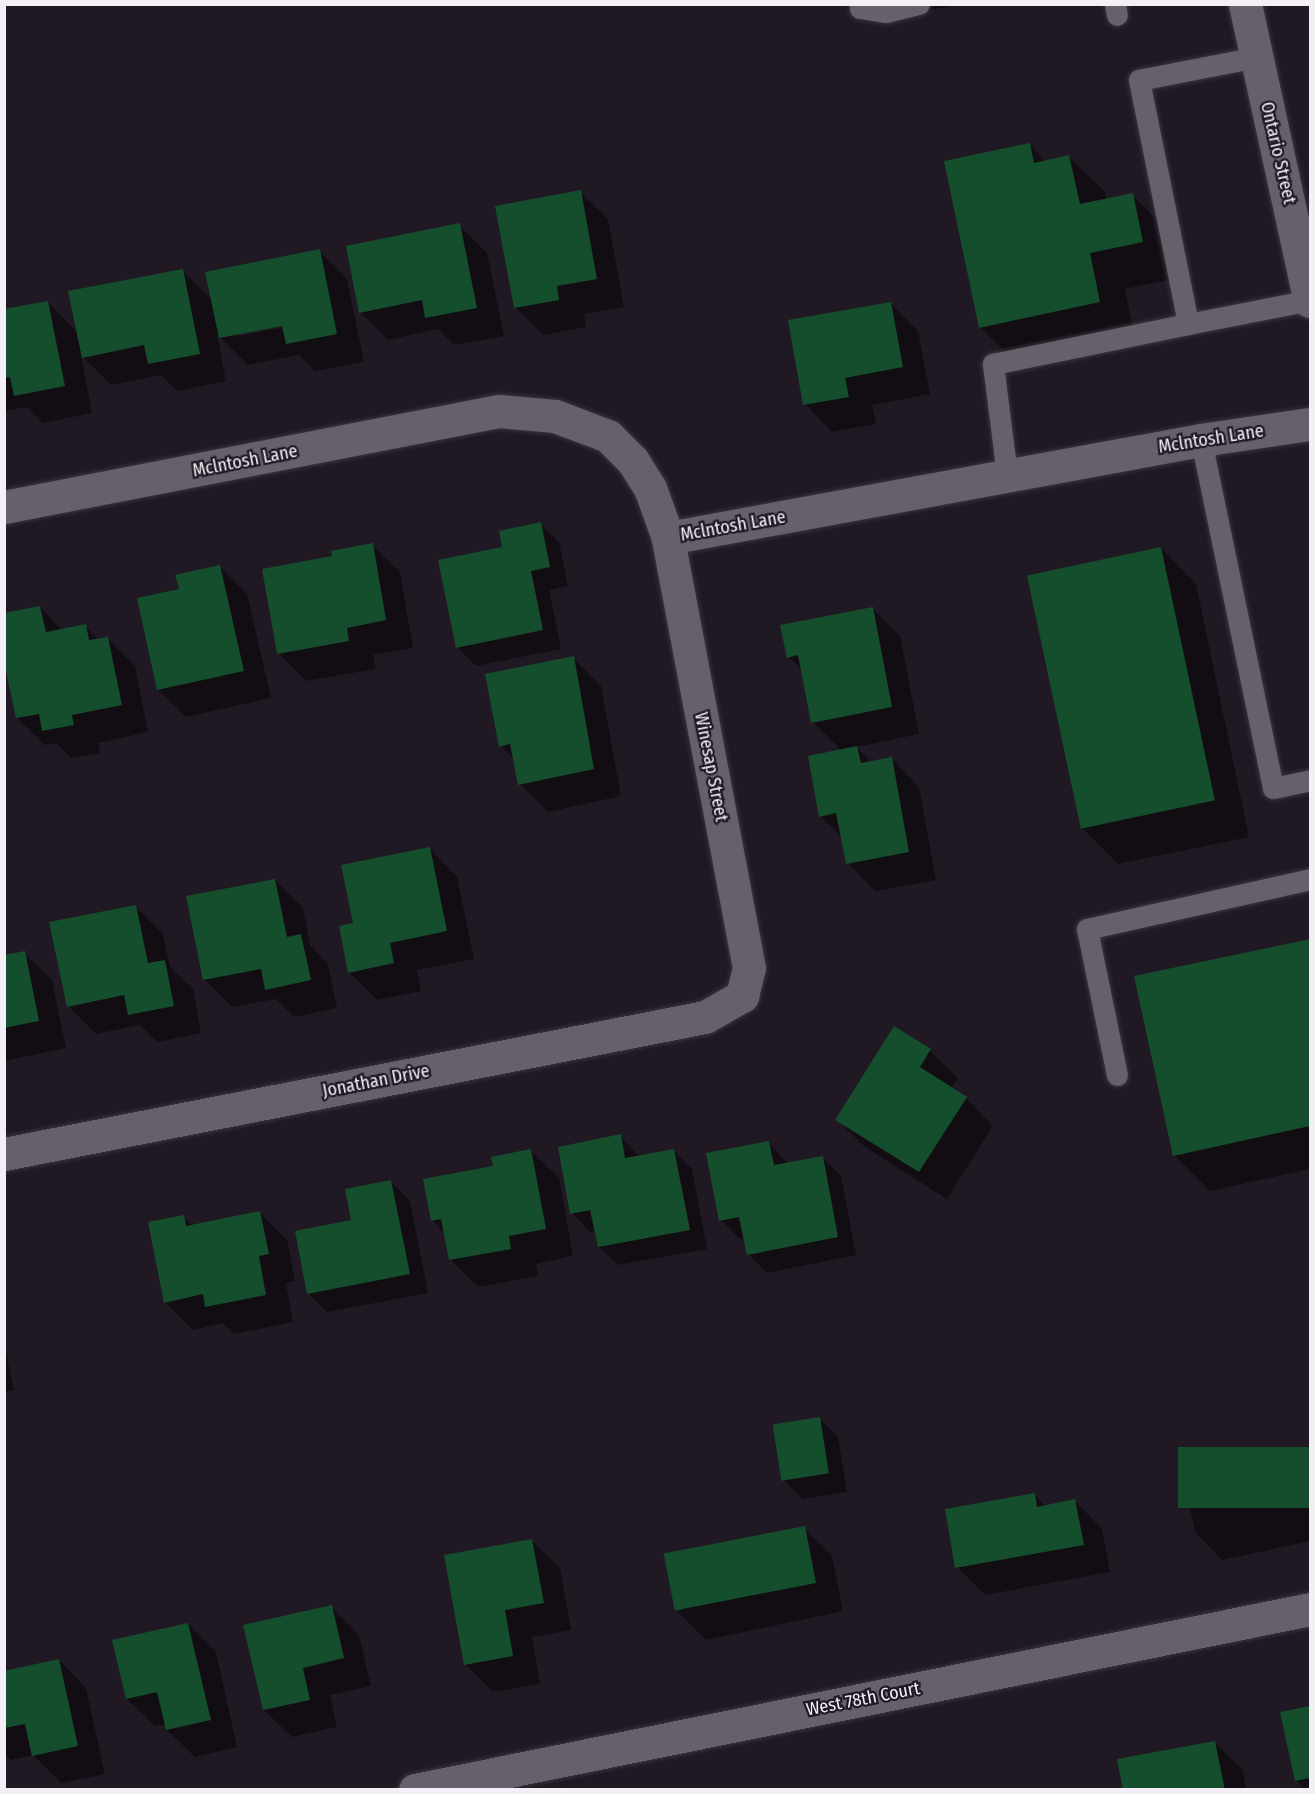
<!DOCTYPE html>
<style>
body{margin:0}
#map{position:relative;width:1315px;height:1794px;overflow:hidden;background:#201924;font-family:"Fira Sans Condensed",sans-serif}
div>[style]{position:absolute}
.shadow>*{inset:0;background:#0007}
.building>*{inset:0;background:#154e2c;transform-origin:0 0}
.roads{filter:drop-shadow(0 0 2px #39343c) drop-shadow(0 0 2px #39343c)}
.lane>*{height:21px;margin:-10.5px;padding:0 10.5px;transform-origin:10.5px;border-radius:10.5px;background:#675f6c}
.street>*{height:33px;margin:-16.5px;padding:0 16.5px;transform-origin:16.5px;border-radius:16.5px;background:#675f6c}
span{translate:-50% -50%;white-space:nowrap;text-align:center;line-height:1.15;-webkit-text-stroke:4.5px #201924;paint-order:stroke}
.street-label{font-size:18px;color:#f4eff7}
.frame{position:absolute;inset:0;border:6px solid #f4eff7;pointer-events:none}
</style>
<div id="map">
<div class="shadow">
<i style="clip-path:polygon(895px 4px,961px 4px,905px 15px)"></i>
<i style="clip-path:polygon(1030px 145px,1046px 162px,1069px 157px,1105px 192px,1106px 200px,1132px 195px,1168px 231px,1178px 278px,1125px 289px,1135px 338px,1016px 363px,980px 327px)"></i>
<i style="clip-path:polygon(580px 192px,608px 219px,624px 307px,584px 314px,586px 327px,543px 335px,515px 307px)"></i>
<i style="clip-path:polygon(459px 225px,487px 253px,504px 336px,454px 345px,438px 329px,388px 340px,360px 312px)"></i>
<i style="clip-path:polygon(evenodd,319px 251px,347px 279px,364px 362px,315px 371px,299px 355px,248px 365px,217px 334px,226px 381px,177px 391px,161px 375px,111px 385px,81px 355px,92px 413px,43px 423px,27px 407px,4px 411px,4px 311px,48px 302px,78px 333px,182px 270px,213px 301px,319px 251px,289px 323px,289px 326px,239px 336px,239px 333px,289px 323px)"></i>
<i style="clip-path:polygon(890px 303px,918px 331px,930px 394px,872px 405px,876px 424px,832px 432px,805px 404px)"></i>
<i style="clip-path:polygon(540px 524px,559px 542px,568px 586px,549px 590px,561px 649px,476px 666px,457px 647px,504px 548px)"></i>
<i style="clip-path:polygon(372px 545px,400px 572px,413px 648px,373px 655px,376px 669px,306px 681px,278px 653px,334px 557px)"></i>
<i style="clip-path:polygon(1161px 548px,1196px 584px,1249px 837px,1118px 864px,1082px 828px)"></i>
<i style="clip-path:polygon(220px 567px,247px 594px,271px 698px,186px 717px,158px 690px,180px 590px)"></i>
<i style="clip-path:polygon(40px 607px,62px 630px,85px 626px,99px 640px,107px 638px,135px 666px,148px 732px,98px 743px,100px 753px,71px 758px,56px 743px,45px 745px,17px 718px,9px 677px,4px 672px,4px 615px)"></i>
<i style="clip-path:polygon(872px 608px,900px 636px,919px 734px,856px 747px,872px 763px,892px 759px,919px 787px,936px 880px,875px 891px,848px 863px,843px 838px,820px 816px,842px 751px,813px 722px,803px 671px,789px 657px)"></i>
<i style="clip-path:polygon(573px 658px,601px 686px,621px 796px,548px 812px,520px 784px,515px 760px,501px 746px)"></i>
<i style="clip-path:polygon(430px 849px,457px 877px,474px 959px,417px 970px,421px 991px,377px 1000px,349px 972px,355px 925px)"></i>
<i style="clip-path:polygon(275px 880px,303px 908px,310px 945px,328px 964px,337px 1008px,294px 1017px,276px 999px,232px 1007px,205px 980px)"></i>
<i style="clip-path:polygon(136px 907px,163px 934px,170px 967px,193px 989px,201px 1033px,157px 1042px,140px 1025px,96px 1034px,68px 1006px)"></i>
<i style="clip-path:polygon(1310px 940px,1310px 1169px,1210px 1191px,1174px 1155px,1136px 978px)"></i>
<i style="clip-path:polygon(24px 953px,52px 980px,66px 1048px,4px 1061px,4px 957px)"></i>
<i style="clip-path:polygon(894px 1028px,930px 1051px,958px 1078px,951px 1089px,966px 1098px,993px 1126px,947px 1199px,865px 1147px,837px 1120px)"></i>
<i style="clip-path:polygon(620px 1136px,640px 1157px,673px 1150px,692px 1169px,707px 1249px,618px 1265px,599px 1247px,596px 1231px,590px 1232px,572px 1213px)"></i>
<i style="clip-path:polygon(769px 1143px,788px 1164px,822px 1157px,841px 1176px,856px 1255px,767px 1273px,748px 1254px,745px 1238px,740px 1239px,721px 1220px)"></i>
<i style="clip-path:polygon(531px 1151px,559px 1178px,573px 1256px,536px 1264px,538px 1276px,478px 1287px,450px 1259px,445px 1234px,432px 1220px,495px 1167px)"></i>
<i style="clip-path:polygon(391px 1182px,410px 1201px,428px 1293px,327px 1312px,308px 1293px,353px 1221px)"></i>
<i style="clip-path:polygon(260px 1213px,287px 1240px,295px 1281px,286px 1283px,293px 1322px,234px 1334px,223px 1323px,193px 1330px,165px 1302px,183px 1217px,193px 1226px)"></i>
<i style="clip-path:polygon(4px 1342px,14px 1390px,4px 1392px)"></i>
<i style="clip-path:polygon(819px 1418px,838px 1437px,847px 1492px,803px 1499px,784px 1481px)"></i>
<i style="clip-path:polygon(1310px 1449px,1310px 1541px,1222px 1560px,1195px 1532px,1183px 1476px)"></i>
<i style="clip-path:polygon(1035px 1495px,1046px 1507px,1075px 1501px,1102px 1529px,1110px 1572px,985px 1595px,957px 1567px)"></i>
<i style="clip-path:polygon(804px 1528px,832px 1556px,843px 1611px,706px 1640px,678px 1612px)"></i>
<i style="clip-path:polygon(532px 1541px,560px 1568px,571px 1630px,532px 1637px,540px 1684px,493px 1692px,465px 1664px)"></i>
<i style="clip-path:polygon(331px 1607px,359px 1635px,371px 1686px,330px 1695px,337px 1727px,292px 1737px,264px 1710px)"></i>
<i style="clip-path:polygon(188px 1624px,216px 1652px,237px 1747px,195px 1757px,167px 1730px,166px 1724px,155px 1726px,127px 1699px,114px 1641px)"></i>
<i style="clip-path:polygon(59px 1660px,86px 1688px,105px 1774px,61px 1783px,33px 1755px,11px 1760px,4px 1753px,4px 1672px)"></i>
<i style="clip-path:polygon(1310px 1707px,1310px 1790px,1306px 1790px,1296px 1780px,1282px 1713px)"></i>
<i style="clip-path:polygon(1215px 1743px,1243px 1770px,1246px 1790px,1125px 1790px)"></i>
</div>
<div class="building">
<i style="clip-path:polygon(1030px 143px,1034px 163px,1069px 155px,1080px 204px,1133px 193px,1143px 242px,1090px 253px,1100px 302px,979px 328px,944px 161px)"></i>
<i style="clip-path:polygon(581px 190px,597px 279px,557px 286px,559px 300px,514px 308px,495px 206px)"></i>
<i style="clip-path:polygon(460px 223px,477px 308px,425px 318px,422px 300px,359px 313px,346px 246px)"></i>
<i style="clip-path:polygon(320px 249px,337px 334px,286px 344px,282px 326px,219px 338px,205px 272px)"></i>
<i style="clip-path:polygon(183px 269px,200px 354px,148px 364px,144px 345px,82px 358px,68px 291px)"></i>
<i style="clip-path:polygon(48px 301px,65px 386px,14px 396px,10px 377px,4px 378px,4px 309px)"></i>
<i style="clip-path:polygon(891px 302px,903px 367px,845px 378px,849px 397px,803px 405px,788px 320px)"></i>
<i style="clip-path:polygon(541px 522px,550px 567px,531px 571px,543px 630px,456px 648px,438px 560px,502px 547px,499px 531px)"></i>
<i style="clip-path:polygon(373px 543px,386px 620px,347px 628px,349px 641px,277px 654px,262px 569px,332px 556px,331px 551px)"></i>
<i style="left:1161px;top:547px;width:259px;height:137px;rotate:78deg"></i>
<i style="clip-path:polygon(220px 565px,244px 671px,157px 690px,137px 598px,179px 589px,175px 575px)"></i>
<i style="clip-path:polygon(40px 606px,46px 632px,86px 624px,89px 640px,108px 637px,122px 705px,72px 715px,74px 725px,42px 731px,39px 714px,16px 718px,4px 662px,4px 613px)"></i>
<i style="clip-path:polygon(873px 607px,892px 707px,811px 723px,798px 655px,787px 658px,780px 625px)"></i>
<i style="clip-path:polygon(574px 656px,594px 769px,518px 785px,510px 744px,499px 747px,485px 674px)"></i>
<i style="clip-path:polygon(857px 746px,861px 763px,892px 757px,909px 852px,846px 864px,836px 813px,819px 817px,808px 756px)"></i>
<i style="clip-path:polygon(430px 847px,447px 931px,390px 943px,394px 963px,348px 973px,339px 926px,353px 923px,341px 865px)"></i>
<i style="clip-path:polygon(275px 879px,287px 937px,301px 934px,311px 980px,265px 990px,261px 969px,203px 980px,186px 896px)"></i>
<i style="clip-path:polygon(136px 905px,148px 963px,165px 960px,174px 1006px,128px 1015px,124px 995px,67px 1007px,49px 922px)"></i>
<i style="clip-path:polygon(1310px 939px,1310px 1126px,1173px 1156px,1134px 976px)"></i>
<i style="clip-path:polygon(25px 951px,39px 1021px,4px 1028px,4px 955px)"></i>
<i style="clip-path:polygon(894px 1026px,931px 1049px,920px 1067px,967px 1097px,919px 1172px,835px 1120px)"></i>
<i style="clip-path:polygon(621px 1134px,625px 1158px,674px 1149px,690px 1230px,598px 1247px,590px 1210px,570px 1214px,558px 1147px)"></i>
<i style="clip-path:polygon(769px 1141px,774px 1165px,823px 1156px,838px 1237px,747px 1255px,739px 1217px,719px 1221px,706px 1153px)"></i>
<i style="clip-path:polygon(531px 1149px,546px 1229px,509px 1236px,511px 1249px,449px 1260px,441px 1219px,431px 1221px,423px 1179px,493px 1166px,491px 1157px)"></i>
<i style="clip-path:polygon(391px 1180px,410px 1274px,307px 1294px,295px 1231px,351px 1220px,345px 1189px)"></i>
<i style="clip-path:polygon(260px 1211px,269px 1254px,259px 1256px,266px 1295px,205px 1307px,203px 1294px,164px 1303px,148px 1222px,184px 1215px,186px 1226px)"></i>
<i style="left:820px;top:1417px;width:57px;height:48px;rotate:81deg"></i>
<i style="left:1310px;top:1447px;width:61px;height:132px;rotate:90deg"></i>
<i style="clip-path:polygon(1035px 1493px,1037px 1507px,1075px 1499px,1084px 1545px,955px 1568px,945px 1509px)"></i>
<i style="left:805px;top:1526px;width:58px;height:144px;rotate:79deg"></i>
<i style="clip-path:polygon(532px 1539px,544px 1603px,505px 1610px,513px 1656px,464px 1665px,444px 1555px)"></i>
<i style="clip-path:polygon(332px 1605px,344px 1658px,303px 1668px,310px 1700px,263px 1710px,243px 1625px)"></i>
<i style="clip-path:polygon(188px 1623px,211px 1720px,166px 1730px,157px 1692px,126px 1699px,112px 1640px)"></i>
<i style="clip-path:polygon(59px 1659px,78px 1746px,32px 1756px,25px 1724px,4px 1728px,4px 1671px)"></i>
<i style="clip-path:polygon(1310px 1706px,1310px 1778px,1295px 1781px,1280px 1712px)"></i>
<i style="clip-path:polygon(1215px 1741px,1225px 1790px,1123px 1790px,1117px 1759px)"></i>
</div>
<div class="roads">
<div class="lane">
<i style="left:860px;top:4px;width:4px;rotate:90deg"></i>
<i style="left:860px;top:8px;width:26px;rotate:9deg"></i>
<i style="left:886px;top:12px;width:34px;rotate:-14deg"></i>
<i style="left:1115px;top:4px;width:11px;rotate:80deg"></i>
<i style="left:1257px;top:57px;width:120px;rotate:169deg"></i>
<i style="left:1139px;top:80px;width:249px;rotate:78.6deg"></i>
<i style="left:1188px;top:324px;width:124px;rotate:-11.1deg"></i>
<i style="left:1201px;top:440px;width:355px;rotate:78.3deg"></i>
<i style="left:1273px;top:788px;width:38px;rotate:-12deg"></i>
<i style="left:1007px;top:475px;width:112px;rotate:-97.2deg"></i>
<i style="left:993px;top:364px;width:199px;rotate:-11.6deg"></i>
<i style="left:1117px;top:1075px;width:149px;rotate:-101.6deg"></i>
<i style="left:1087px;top:929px;width:229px;rotate:-12.6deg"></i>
</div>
<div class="street">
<i style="left:1245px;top:4px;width:304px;rotate:77.7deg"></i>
<i style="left:4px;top:507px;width:504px;rotate:-10.98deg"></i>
<i style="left:499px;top:411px;width:56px;rotate:5.1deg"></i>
<i style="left:555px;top:416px;width:57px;rotate:20.7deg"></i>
<i style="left:608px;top:436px;width:35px;rotate:45deg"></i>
<i style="left:633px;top:461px;width:32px;rotate:58deg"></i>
<i style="left:650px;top:488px;width:53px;rotate:70.2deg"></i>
<i style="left:668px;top:538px;width:542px;rotate:-10.42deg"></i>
<i style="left:1201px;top:440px;width:110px;rotate:-8.4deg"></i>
<i style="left:4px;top:1154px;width:714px;rotate:-11.06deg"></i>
<i style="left:705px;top:1017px;width:43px;rotate:-29.6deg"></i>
<i style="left:742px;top:996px;width:29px;rotate:-76deg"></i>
<i style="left:749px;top:968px;width:438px;rotate:-100.7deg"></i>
<i style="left:415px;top:1790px;width:913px;rotate:-11.43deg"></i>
</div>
</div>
<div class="street-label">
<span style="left:1278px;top:153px;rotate:77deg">Ontario Street</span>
<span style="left:1211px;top:439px;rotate:-9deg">Mclntosh Lane</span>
<span style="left:245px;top:461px;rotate:-11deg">Mclntosh Lane</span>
<span style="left:733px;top:526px;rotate:-10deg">Mclntosh Lane</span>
<span style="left:711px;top:767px;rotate:79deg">Winesap Street</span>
<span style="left:376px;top:1081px;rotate:-11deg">Jonathan Drive</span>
<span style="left:863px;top:1699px;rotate:-11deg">West 78th Court</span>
</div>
<div class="frame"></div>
</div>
